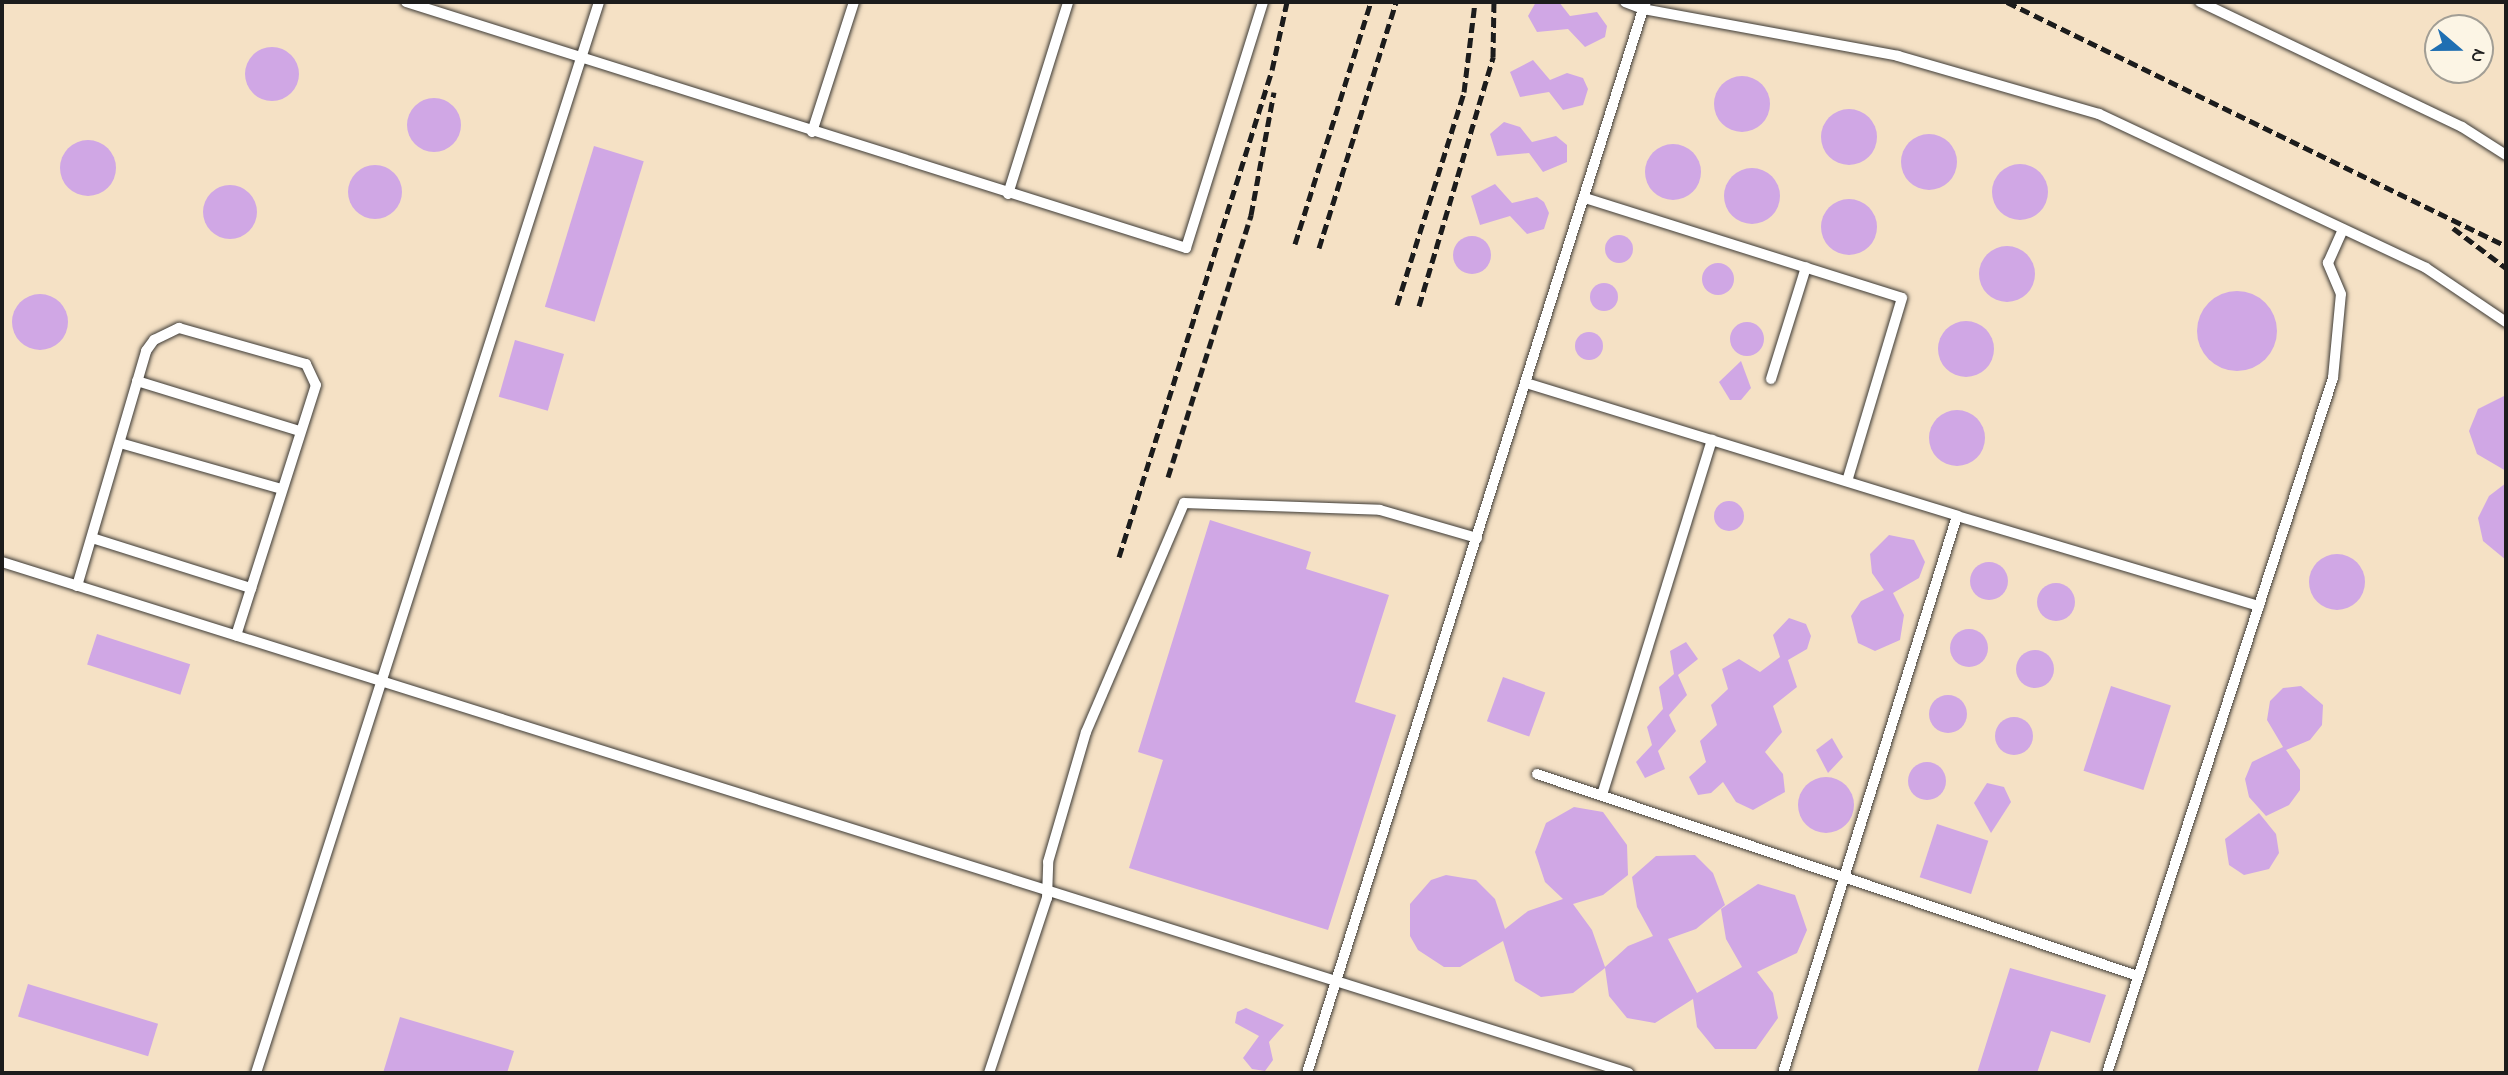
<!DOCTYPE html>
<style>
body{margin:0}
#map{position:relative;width:2508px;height:1075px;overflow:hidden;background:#f5e1c5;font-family:"Indie Flower",sans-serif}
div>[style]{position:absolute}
.building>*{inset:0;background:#d0a7e5;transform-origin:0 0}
.round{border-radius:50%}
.roads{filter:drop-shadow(0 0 2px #3d3a35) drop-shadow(0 0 2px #3d3a35)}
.service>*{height:10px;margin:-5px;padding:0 5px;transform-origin:5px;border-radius:5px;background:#fff}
.rail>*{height:5px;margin-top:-2.5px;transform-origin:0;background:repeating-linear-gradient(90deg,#1c1c1c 0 10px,transparent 0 15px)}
span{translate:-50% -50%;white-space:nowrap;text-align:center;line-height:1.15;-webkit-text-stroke:5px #fcf5e5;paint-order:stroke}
.frame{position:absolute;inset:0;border:4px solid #1c1c1c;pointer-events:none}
.north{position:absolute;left:2424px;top:14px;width:70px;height:70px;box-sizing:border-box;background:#fcf5e5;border:2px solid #a29e95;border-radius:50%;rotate:110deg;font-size:19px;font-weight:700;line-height:28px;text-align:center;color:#1c1c1c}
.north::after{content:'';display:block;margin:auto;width:24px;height:32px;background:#1f6fb2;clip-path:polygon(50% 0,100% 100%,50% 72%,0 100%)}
</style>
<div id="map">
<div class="building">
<i style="clip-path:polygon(1536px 2px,1559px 2px,1570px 16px,1597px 12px,1607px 26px,1605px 37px,1585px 47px,1568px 29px,1537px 32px,1528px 16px)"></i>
<i class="round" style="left:245px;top:47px;width:54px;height:54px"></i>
<i style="clip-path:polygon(1533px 60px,1550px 80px,1567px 73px,1583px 78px,1588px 89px,1583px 105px,1563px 110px,1549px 92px,1520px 97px,1510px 72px)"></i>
<i class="round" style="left:1714px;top:76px;width:56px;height:56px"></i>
<i class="round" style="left:407px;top:98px;width:54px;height:54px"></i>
<i class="round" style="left:1821px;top:109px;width:56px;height:56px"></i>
<i style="clip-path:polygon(1504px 122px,1520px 127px,1532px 142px,1556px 136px,1567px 145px,1567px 162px,1543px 172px,1529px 153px,1497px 156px,1490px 134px)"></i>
<i class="round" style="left:1901px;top:134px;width:56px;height:56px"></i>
<i class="round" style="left:60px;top:140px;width:56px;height:56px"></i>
<i class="round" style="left:1645px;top:144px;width:56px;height:56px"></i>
<i style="left:594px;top:146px;width:52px;height:168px;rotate:17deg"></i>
<i class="round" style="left:1992px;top:164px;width:56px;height:56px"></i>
<i class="round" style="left:348px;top:165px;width:54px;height:54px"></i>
<i class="round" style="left:1724px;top:168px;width:56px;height:56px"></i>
<i style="clip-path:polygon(1495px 184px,1512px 203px,1537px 197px,1544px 202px,1549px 213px,1544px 229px,1527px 234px,1510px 216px,1480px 225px,1471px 196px)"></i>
<i class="round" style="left:203px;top:185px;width:54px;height:54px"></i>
<i class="round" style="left:1821px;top:199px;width:56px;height:56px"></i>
<i class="round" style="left:1605px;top:235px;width:28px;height:28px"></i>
<i class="round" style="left:1453px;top:236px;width:38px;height:38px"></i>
<i class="round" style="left:1979px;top:246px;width:56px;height:56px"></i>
<i class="round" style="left:1702px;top:263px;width:32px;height:32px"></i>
<i class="round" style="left:1590px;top:283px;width:28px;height:28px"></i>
<i class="round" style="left:2197px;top:291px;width:80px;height:80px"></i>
<i class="round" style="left:12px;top:294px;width:56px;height:56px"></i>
<i class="round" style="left:1938px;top:321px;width:56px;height:56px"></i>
<i class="round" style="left:1730px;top:322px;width:34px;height:34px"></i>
<i class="round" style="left:1575px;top:332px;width:28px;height:28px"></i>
<i style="left:515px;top:340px;width:51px;height:59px;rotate:16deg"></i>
<i style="clip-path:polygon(1741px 361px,1751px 388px,1741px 400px,1730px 400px,1719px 382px)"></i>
<i style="clip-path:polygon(2506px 395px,2506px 471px,2477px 454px,2469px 431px,2478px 409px)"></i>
<i class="round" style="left:1929px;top:410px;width:56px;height:56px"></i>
<i style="clip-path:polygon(2506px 483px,2506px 560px,2483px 541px,2478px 518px,2489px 496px)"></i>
<i class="round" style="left:1714px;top:501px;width:30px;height:30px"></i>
<i style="clip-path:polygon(1210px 520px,1311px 552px,1306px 569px,1389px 595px,1355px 702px,1396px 715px,1328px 930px,1129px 868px,1163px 760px,1138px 752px)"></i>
<i style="clip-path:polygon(1889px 535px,1914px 540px,1925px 562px,1919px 578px,1893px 593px,1904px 615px,1900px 640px,1875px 651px,1858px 643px,1851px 616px,1861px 601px,1884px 590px,1872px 573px,1870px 554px)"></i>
<i class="round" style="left:2309px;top:554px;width:56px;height:56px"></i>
<i class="round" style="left:1970px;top:562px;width:38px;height:38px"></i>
<i class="round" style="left:2037px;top:583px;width:38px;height:38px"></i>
<i style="clip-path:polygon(1789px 618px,1806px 624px,1811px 636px,1807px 649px,1788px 660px,1797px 687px,1773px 706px,1782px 732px,1765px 752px,1783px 774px,1785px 792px,1753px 810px,1736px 802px,1723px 782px,1711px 793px,1698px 795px,1689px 777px,1706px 762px,1700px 741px,1717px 725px,1711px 705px,1728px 689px,1722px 669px,1739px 659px,1760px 672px,1780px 657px,1773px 635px)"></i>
<i class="round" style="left:1950px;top:629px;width:38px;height:38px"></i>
<i style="left:97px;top:634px;width:98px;height:32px;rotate:18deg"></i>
<i style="clip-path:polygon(1686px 642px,1698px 659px,1678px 675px,1687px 695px,1669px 715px,1676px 731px,1658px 751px,1665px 769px,1645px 778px,1636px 762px,1652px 745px,1647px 727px,1663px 709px,1659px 687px,1674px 674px,1670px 651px)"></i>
<i class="round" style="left:2016px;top:650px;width:38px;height:38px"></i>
<i style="left:1503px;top:677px;width:45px;height:47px;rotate:20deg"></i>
<i style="left:2111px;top:686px;width:63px;height:89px;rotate:18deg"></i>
<i style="clip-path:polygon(2301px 686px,2323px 705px,2322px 725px,2310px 740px,2286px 750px,2300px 770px,2300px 790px,2289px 805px,2266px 816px,2249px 797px,2245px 779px,2252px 762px,2283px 747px,2267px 720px,2270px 701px,2283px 688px)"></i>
<i class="round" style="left:1929px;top:695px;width:38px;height:38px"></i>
<i class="round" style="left:1995px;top:717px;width:38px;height:38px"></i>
<i style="clip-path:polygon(1832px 738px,1843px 757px,1828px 773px,1816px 750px)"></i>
<i class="round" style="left:1908px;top:762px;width:38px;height:38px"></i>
<i class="round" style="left:1798px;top:777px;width:56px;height:56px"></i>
<i style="clip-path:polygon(1987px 783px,2004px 787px,2011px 802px,1991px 833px,1974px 803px)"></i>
<i style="clip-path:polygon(1574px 807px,1603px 812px,1627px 845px,1628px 875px,1603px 895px,1573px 904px,1592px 930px,1605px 967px,1628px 946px,1653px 936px,1637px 907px,1632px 877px,1656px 856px,1695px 855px,1713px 873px,1725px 905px,1696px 929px,1668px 939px,1697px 993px,1742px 967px,1726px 939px,1721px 909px,1758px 884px,1795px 895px,1807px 930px,1797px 953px,1757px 972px,1773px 993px,1778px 1018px,1756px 1049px,1715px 1049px,1697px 1027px,1693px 999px,1655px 1023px,1627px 1018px,1609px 996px,1605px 968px,1573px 993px,1541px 997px,1515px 981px,1503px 941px,1460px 967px,1444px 967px,1418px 950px,1410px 936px,1410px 904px,1431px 880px,1446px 875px,1476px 880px,1495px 899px,1505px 929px,1528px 911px,1563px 899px,1545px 882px,1535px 852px,1546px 823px)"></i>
<i style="clip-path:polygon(2259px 813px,2276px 834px,2279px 853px,2269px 869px,2244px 875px,2229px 865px,2225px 839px)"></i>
<i style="left:1937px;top:824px;width:54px;height:56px;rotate:18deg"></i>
<i style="clip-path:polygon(2010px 968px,2106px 995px,2090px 1043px,2051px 1031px,2037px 1073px,1977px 1073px)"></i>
<i style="left:28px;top:984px;width:136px;height:34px;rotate:17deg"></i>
<i style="clip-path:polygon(1246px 1008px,1284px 1025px,1269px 1042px,1273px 1060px,1265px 1071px,1252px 1069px,1243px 1058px,1259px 1036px,1235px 1023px,1237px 1012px)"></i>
<i style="clip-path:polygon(400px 1017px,514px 1051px,507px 1073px,383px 1073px)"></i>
</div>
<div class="roads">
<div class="service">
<i style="left:406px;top:2px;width:818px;rotate:17.5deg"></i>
<i style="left:1186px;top:248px;width:258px;rotate:-72.6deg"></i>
<i style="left:1625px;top:2px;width:19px;rotate:21deg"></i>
<i style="left:1643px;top:9px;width:8px;rotate:-67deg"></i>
<i style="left:2200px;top:2px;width:290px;rotate:25.5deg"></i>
<i style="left:2462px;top:127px;width:52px;rotate:32.5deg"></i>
<i style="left:812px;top:132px;width:137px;rotate:-72.1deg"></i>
<i style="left:1008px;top:194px;width:201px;rotate:-72.6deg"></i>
<i style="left:1585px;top:198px;width:332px;rotate:17.5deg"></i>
<i style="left:1902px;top:298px;width:191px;rotate:106.7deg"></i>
<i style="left:1771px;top:379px;width:117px;rotate:-72.6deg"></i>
<i style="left:137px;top:381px;width:170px;rotate:17.1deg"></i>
<i style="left:1526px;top:383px;width:451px;rotate:17.1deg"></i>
<i style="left:1957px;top:516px;width:584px;rotate:107.35deg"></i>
<i style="left:120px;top:443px;width:168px;rotate:15.9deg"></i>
<i style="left:1957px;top:516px;width:315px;rotate:16.6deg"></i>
<i style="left:92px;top:538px;width:167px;rotate:17.5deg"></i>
<i style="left:2px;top:562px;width:1705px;rotate:17.44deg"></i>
<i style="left:77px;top:586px;width:245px;rotate:-73.6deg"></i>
<i style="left:146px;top:351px;width:14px;rotate:-54deg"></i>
<i style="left:154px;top:340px;width:28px;rotate:-26deg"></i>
<i style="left:179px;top:328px;width:132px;rotate:15.8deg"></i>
<i style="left:306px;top:364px;width:23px;rotate:65deg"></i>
<i style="left:316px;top:385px;width:263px;rotate:107.7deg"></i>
<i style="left:1537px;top:774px;width:634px;rotate:18.58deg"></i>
<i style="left:1602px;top:795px;width:372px;rotate:-72.8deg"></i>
<i style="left:256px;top:1073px;width:1125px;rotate:-72.24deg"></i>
<i style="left:989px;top:1073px;width:184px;rotate:-71.7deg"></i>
<i style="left:1047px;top:898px;width:36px;rotate:-88deg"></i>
<i style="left:1048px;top:862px;width:135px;rotate:-73.7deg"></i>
<i style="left:1086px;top:732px;width:249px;rotate:-66.8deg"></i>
<i style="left:1184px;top:503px;width:196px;rotate:2deg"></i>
<i style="left:1380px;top:510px;width:101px;rotate:16.1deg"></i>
<i style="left:1307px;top:1073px;width:1116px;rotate:-72.47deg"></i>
<i style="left:1643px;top:9px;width:259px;rotate:10.4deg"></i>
<i style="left:1898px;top:56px;width:209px;rotate:16.1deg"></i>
<i style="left:2099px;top:114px;width:361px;rotate:25.2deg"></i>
<i style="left:2426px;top:268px;width:97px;rotate:34deg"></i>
<i style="left:2107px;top:1073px;width:731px;rotate:-71.99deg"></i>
<i style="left:2333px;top:378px;width:84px;rotate:-84.6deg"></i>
<i style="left:2341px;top:294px;width:34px;rotate:-113deg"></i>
<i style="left:2328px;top:263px;width:37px;rotate:-66deg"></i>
</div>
</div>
<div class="rail">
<i style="left:2007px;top:2px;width:555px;rotate:26.06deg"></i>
<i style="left:2453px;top:228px;width:66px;rotate:37deg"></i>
<i style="left:1295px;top:244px;width:254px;rotate:-72.6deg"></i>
<i style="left:1319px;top:248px;width:258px;rotate:-72.6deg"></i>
<i style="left:1397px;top:305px;width:223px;rotate:-72.5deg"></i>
<i style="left:1464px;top:92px;width:91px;rotate:-83deg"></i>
<i style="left:1419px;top:306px;width:260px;rotate:-73.4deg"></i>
<i style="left:1493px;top:57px;width:55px;rotate:-89deg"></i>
<i style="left:1168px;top:477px;width:275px;rotate:-72.4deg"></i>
<i style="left:1251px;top:215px;width:125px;rotate:-79.4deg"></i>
<i style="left:1119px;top:557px;width:510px;rotate:-72.56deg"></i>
<i style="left:1272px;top:70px;width:70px;rotate:-77.6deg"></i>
</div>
<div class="frame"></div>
<div class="north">N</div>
</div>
